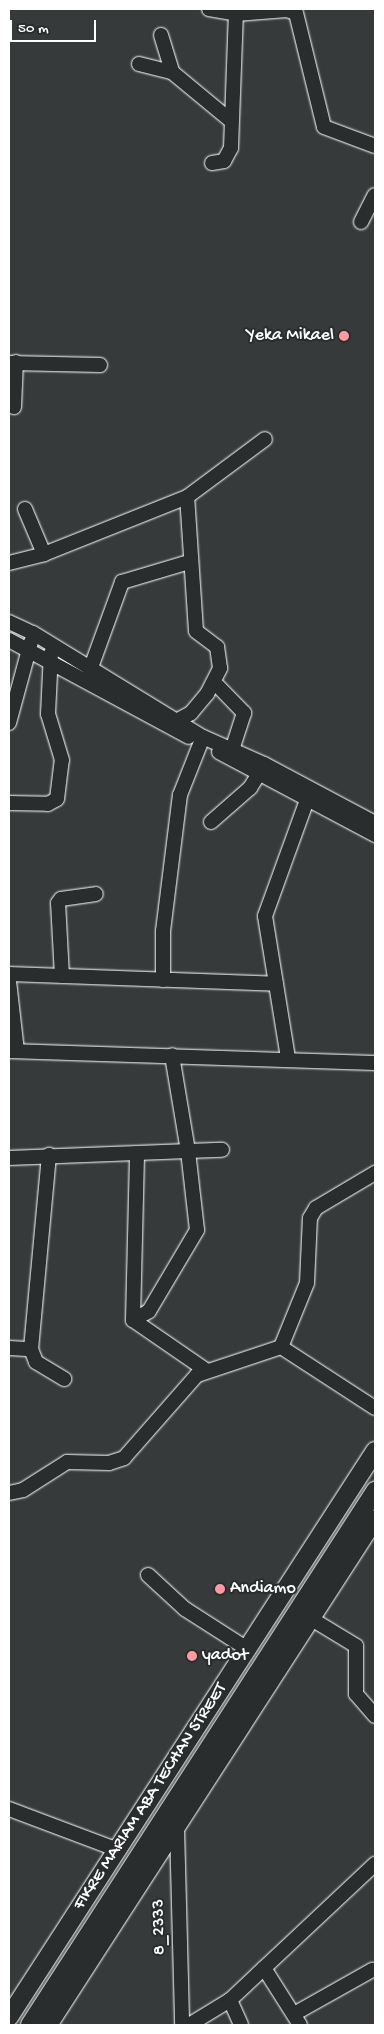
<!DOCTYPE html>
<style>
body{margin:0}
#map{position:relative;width:384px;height:2034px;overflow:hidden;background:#373a3b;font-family:"Gochi Hand",sans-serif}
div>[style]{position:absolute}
.roads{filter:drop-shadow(0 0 1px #fff) drop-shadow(0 0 1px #fff)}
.minor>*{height:14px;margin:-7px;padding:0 7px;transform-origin:7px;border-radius:7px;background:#2a2d2e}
.major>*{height:18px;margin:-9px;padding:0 9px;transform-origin:9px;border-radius:9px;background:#2a2d2e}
.dots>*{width:14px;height:14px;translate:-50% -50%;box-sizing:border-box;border:2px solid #2a2d2e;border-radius:50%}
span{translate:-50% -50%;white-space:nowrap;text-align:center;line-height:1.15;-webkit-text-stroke:4px #2a2d2e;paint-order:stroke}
.poi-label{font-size:18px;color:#fff}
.right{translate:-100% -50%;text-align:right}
.left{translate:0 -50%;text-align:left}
.street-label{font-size:18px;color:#fff}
.frame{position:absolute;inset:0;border:10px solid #fff;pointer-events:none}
.scale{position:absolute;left:10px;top:20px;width:86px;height:22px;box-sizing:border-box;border:2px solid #fff;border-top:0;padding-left:6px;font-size:15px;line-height:18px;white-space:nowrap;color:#fff;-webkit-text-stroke:4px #2a2d2e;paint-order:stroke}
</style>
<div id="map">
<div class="roads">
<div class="minor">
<i style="left:209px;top:9px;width:27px;rotate:10deg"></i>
<i style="left:236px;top:14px;width:51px;rotate:-4.5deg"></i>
<i style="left:287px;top:10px;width:9px;rotate:18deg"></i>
<i style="left:296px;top:13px;width:117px;rotate:76.2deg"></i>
<i style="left:324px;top:127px;width:54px;rotate:20.4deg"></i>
<i style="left:161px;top:35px;width:39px;rotate:73deg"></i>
<i style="left:139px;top:64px;width:34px;rotate:14deg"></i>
<i style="left:172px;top:72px;width:75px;rotate:39.6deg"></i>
<i style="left:212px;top:163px;width:12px;rotate:-9deg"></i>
<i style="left:224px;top:161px;width:15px;rotate:-62deg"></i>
<i style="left:231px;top:148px;width:134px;rotate:-87.9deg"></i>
<i style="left:361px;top:222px;width:30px;rotate:-63deg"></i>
<i style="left:9px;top:363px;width:91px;rotate:1.3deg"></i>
<i style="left:14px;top:407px;width:45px;rotate:-87.5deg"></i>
<i style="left:25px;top:509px;width:49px;rotate:67.1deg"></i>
<i style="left:9px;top:563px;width:36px;rotate:-14deg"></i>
<i style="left:44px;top:554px;width:154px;rotate:-21.7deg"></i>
<i style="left:9px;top:622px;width:26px;rotate:25deg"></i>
<i style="left:33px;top:633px;width:199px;rotate:31.5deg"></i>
<i style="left:203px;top:737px;width:67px;rotate:23.9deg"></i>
<i style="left:264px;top:764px;width:126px;rotate:28deg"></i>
<i style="left:9px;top:640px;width:204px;rotate:28.3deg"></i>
<i style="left:90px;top:670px;width:94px;rotate:-70deg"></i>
<i style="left:122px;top:582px;width:70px;rotate:-16.6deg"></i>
<i style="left:215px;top:683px;width:42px;rotate:46deg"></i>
<i style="left:244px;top:713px;width:38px;rotate:108deg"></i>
<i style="left:178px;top:720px;width:15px;rotate:-28deg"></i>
<i style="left:191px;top:713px;width:25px;rotate:-50deg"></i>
<i style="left:207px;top:694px;width:29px;rotate:-63deg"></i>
<i style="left:220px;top:668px;width:21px;rotate:-98deg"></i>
<i style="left:217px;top:647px;width:26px;rotate:-143deg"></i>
<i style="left:196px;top:631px;width:134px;rotate:-93.8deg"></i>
<i style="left:187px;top:497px;width:97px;rotate:-36.6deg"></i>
<i style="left:9px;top:723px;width:84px;rotate:-74.8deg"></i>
<i style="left:219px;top:752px;width:177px;rotate:28deg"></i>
<i style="left:9px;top:803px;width:39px;rotate:1deg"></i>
<i style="left:48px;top:804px;width:10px;rotate:-29deg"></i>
<i style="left:57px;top:799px;width:39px;rotate:-83deg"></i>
<i style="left:62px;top:760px;width:48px;rotate:-106.9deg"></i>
<i style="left:48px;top:714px;width:61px;rotate:-87.2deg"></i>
<i style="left:211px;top:822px;width:52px;rotate:-41.1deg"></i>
<i style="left:250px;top:788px;width:25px;rotate:-58deg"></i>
<i style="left:9px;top:974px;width:267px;rotate:2.1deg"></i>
<i style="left:62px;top:976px;width:73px;rotate:-93.1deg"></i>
<i style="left:58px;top:903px;width:5px;rotate:-53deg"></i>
<i style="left:61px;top:899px;width:35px;rotate:-8deg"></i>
<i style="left:163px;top:980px;width:49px;rotate:-90deg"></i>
<i style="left:163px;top:931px;width:137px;rotate:-82.9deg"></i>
<i style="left:180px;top:795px;width:62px;rotate:-68.4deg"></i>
<i style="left:9px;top:981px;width:70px;rotate:83.5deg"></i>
<i style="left:9px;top:1051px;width:366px;rotate:1.9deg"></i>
<i style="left:288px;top:1058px;width:144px;rotate:-99.2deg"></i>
<i style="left:265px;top:916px;width:132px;rotate:-70.1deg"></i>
<i style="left:137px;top:1156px;width:164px;rotate:91.4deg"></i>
<i style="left:133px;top:1320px;width:90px;rotate:34.6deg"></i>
<i style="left:9px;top:1158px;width:179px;rotate:-2.2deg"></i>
<i style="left:188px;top:1151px;width:97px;rotate:-99.5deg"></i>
<i style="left:133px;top:1320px;width:18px;rotate:-29deg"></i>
<i style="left:149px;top:1311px;width:94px;rotate:-59.3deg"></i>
<i style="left:197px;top:1230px;width:80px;rotate:-96.5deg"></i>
<i style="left:188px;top:1151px;width:34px;rotate:-2deg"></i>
<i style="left:281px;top:1347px;width:69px;rotate:-67.9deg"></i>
<i style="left:307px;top:1283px;width:65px;rotate:-87.4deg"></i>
<i style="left:310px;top:1218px;width:12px;rotate:-59deg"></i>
<i style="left:316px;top:1208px;width:69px;rotate:-30.7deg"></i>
<i style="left:9px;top:1348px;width:22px;rotate:3deg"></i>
<i style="left:31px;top:1349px;width:195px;rotate:-84.7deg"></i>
<i style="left:31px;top:1349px;width:14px;rotate:69deg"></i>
<i style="left:36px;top:1362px;width:33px;rotate:31deg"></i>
<i style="left:9px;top:1493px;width:14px;rotate:-12deg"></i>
<i style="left:23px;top:1490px;width:52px;rotate:-32.5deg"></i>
<i style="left:67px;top:1462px;width:42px;rotate:1.4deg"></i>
<i style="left:109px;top:1463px;width:16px;rotate:-18deg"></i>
<i style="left:124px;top:1458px;width:111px;rotate:-48.7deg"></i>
<i style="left:197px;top:1375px;width:89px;rotate:-18.4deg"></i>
<i style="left:281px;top:1347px;width:112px;rotate:33deg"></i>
<i style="left:148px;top:1575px;width:50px;rotate:42.6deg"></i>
<i style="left:185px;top:1609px;width:72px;rotate:32.6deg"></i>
<i style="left:310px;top:1618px;width:54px;rotate:31.3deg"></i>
<i style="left:356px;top:1646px;width:48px;rotate:90deg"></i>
<i style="left:356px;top:1694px;width:29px;rotate:49deg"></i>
<i style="left:9px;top:1809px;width:116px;rotate:20.6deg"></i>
<i style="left:177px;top:1828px;width:197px;rotate:88.5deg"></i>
<i style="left:264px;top:1968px;width:67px;rotate:57.7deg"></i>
<i style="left:230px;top:2000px;width:27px;rotate:66deg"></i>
<i style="left:294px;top:2014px;width:90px;rotate:-29.4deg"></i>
<i style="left:189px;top:2025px;width:48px;rotate:-31.4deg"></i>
<i style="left:230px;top:2000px;width:199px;rotate:-43.2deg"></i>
</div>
<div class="major">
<i style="left:9px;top:2017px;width:674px;rotate:-57.11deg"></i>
<i style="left:30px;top:2025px;width:636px;rotate:-57.13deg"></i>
<i style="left:48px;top:2025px;width:602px;rotate:-57.13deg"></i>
</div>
</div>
<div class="dots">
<i style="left:344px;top:336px;background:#ff9aa2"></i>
<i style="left:220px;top:1589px;background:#ff9aa2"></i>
<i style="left:192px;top:1656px;background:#ff9aa2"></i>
</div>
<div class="poi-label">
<span class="right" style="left:334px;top:336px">Yeka Mikael</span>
<span class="left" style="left:230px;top:1589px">Andiamo</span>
<span class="left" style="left:202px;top:1656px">yadot</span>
</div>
<div class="street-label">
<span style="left:151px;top:1797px;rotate:-57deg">FIKRE MARIAM ABA TECHAN STREET</span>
<span style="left:160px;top:1927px;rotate:-91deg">8_2333</span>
</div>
<div class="frame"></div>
<div class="scale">50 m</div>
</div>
